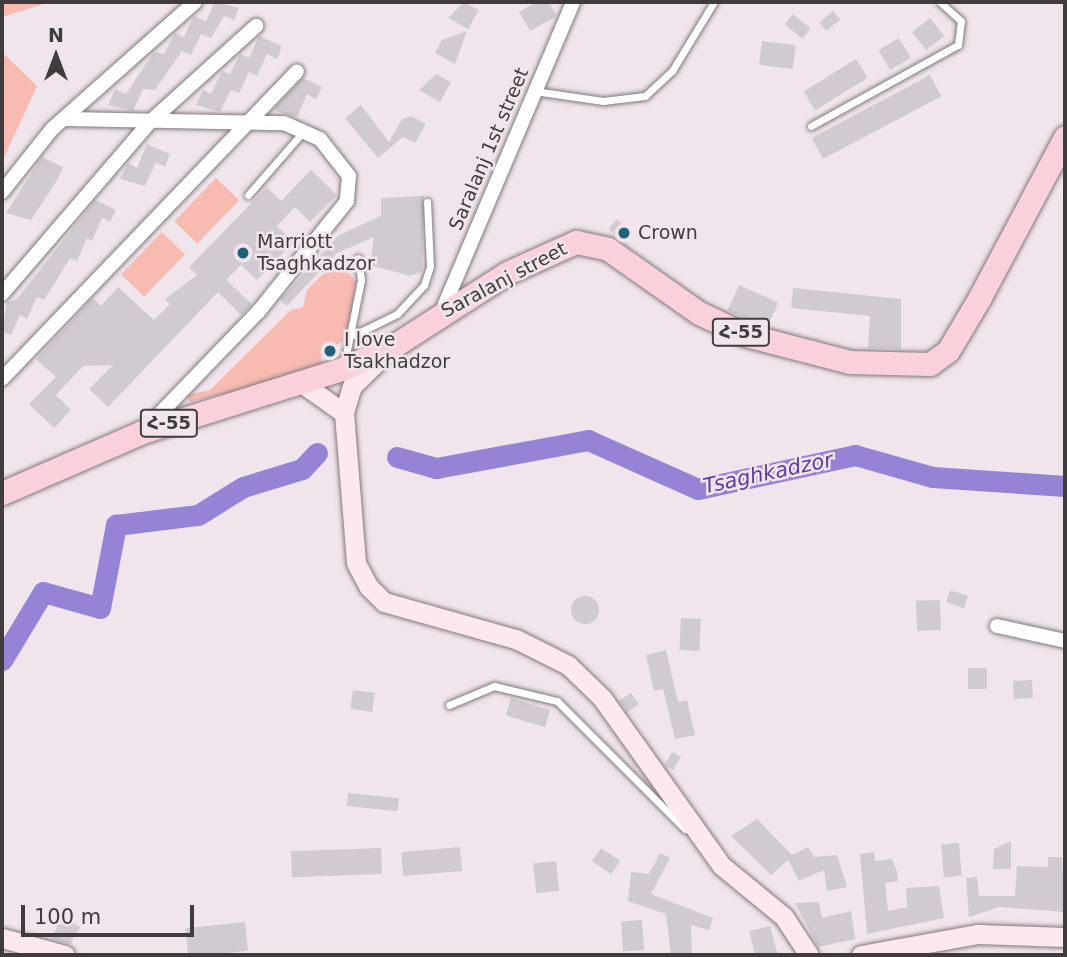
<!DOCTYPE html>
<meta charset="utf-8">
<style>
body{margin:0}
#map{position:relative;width:1067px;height:957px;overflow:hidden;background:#f0e5ec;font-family:"DejaVu Sans","Noto Sans Armenian",sans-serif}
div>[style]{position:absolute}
.green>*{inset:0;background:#f7bbb2;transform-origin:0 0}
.river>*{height:21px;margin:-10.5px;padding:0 10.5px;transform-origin:10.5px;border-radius:10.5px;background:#9683d5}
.building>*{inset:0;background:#d1cad3;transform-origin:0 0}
.round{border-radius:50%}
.roads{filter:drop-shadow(0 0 2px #82787e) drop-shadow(0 0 2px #82787e)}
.lane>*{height:7px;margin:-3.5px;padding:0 3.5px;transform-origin:3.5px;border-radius:3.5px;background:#fff}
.street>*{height:14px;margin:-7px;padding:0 7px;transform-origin:7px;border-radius:7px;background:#fff}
.secondary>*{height:19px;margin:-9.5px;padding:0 9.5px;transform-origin:9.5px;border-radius:9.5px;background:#fde8ed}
.primary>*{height:23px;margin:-11.5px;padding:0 11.5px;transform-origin:11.5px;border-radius:11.5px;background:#fad1da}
.dots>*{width:19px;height:19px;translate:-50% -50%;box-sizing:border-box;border:4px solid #f0e5ec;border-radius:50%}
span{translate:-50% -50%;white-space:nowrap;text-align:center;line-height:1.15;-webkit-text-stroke:5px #f0e5ec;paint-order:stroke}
.shield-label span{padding:2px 5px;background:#f0e5ec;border:2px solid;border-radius:5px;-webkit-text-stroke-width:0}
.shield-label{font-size:18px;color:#403c3e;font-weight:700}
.street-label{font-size:19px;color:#403c3e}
.poi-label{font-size:19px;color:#403c3e}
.left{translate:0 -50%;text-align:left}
.water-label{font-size:21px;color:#5b3fa0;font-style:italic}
.frame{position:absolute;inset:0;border:4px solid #403c3e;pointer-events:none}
.north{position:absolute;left:21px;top:21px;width:70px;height:70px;-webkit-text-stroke:5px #f0e5ec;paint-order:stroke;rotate:0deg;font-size:19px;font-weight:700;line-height:28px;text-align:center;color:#403c3e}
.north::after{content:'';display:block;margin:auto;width:24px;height:32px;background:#403c3e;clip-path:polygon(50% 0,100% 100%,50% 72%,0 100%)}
.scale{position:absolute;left:21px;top:905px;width:173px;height:32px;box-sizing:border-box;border:4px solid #403c3e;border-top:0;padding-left:9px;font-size:21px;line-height:24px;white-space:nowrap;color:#403c3e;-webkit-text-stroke:5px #f0e5ec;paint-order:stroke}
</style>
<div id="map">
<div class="green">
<i style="clip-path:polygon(2px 2px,50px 2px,2px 17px)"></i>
<i style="clip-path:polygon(2px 52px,37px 86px,2px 162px)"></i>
<i style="left:216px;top:178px;width:32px;height:60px;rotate:44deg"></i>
<i style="left:162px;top:232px;width:32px;height:59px;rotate:44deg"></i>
<i style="clip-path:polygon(337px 260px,356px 282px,348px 337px,321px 356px,322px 369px,190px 402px,186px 395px,210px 390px,291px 310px,303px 307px,307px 290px)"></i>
</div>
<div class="river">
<i style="left:397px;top:457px;width:41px;rotate:15.8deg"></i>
<i style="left:436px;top:468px;width:155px;rotate:-10.4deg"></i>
<i style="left:588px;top:440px;width:120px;rotate:24deg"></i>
<i style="left:698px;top:489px;width:161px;rotate:-12.2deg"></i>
<i style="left:855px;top:455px;width:81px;rotate:15.8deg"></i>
<i style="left:933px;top:477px;width:132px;rotate:3.9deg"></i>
<i style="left:2px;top:660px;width:79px;rotate:-58.9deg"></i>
<i style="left:43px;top:592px;width:59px;rotate:15.7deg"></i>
<i style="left:100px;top:608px;width:85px;rotate:-79.1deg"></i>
<i style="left:116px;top:525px;width:83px;rotate:-7deg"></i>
<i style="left:198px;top:515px;width:53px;rotate:-31.9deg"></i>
<i style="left:243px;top:487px;width:62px;rotate:-17deg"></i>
<i style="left:302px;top:469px;width:22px;rotate:-47deg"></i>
</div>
<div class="building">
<i style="clip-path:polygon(215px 2px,239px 8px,234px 20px,224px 16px,211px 38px,201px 34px,191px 55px,182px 51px,155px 90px,143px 89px,133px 111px,108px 105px,115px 89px,126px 94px,154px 52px,164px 54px,175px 33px,184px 37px,194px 16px,206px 21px)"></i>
<i style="clip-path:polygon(464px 2px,479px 10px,468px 29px,448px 18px)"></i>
<i style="clip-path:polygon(537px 2px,549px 2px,557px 16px,530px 31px,519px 12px)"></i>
<i style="left:833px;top:11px;width:11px;height:18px;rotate:49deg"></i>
<i style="left:793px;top:14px;width:23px;height:13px;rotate:40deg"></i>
<i style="left:930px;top:18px;width:23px;height:23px;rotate:52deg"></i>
<i style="clip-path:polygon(467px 31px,455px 64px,435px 53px,442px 40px)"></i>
<i style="clip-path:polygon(259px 36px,282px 46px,277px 59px,267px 54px,257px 76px,249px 72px,239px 93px,231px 90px,220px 112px,196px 105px,203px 90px,211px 94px,222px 71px,230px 74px,240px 54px,249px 58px)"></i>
<i style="left:899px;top:38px;width:23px;height:24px;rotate:59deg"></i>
<i style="left:762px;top:41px;width:34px;height:24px;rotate:7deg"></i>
<i style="left:856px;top:59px;width:22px;height:62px;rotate:58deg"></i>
<i style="clip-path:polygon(436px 74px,451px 82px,440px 102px,419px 90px)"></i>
<i style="left:930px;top:75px;width:24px;height:134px;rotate:62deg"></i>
<i style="clip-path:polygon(303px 78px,322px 87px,316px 99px,307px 94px,297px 117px,273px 110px)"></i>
<i style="clip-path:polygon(361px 105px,389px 142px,402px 119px,411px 116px,426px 124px,415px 143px,403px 137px,378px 158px,345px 118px)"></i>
<i style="clip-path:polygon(147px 144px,170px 154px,165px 167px,156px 162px,145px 186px,120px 179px,128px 163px,137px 168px)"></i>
<i style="clip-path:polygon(42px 157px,63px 167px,58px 179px,31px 220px,6px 213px)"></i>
<i style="clip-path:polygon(311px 170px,337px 195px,310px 222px,295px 207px,277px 226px,294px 242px,257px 280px,241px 265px,226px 280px,252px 304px,241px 315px,218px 292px,108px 407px,89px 389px,113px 365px,83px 366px,56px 395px,71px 410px,54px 428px,29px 404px,56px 377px,36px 359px,93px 298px,101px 306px,118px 287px,154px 320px,170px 304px,165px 299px,197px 275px,189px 267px,267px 187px,281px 201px)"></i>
<i style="clip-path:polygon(424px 196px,422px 272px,410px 276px,370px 265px,374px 237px,337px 253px,287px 306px,280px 300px,339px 235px,381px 216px,381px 198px)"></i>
<i style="clip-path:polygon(95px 200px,116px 210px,110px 222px,102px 218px,92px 241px,87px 238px,77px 261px,70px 258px,44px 300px,37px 297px,27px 319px,20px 315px,11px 335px,2px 331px,7px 302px,17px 299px)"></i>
<i style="left:617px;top:219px;width:20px;height:13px;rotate:41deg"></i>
<i style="left:739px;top:285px;width:43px;height:28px;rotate:24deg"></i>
<i style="clip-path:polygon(793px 288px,901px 299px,901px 349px,868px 348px,870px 316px,791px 308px)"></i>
<i style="left:950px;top:590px;width:19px;height:13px;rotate:18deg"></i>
<i class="round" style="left:571px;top:596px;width:28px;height:28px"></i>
<i style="left:940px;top:600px;width:30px;height:24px;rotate:88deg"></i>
<i style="left:681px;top:618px;width:20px;height:32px;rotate:3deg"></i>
<i style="clip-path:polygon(666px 650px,678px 702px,687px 700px,695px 735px,675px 739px,663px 689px,654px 691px,646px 655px)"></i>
<i style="left:968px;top:668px;width:19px;height:21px"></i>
<i style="left:1032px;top:680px;width:18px;height:19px;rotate:87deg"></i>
<i style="left:353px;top:690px;width:22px;height:19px;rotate:8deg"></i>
<i style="left:631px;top:693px;width:14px;height:14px;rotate:56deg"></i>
<i style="left:511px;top:698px;width:41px;height:18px;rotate:17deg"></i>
<i style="left:672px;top:752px;width:10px;height:15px;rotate:29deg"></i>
<i style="left:348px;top:793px;width:51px;height:13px;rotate:6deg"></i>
<i style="clip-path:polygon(757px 819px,792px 855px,808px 847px,814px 857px,837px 855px,847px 887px,827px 891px,824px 870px,799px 881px,788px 860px,771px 875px,731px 836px)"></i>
<i style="clip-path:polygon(1011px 841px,1011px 869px,993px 869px,994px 849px)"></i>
<i style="left:959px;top:843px;width:33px;height:18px;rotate:85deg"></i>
<i style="left:460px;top:847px;width:24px;height:59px;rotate:85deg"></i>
<i style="left:381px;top:848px;width:26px;height:90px;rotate:88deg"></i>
<i style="left:601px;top:848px;width:23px;height:16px;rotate:34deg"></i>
<i style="clip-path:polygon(874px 852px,875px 861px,892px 859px,897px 872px,898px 881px,885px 883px,888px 911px,907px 907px,906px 888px,939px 886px,944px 918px,867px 934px,860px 854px)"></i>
<i style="clip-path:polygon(660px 853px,670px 858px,651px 894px,713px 918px,709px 930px,691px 925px,692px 955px,671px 955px,666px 914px,628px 901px,631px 872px,649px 874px)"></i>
<i style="clip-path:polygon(1048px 857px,1062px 857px,1065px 912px,999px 907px,969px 917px,966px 878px,977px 877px,979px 896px,1015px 896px,1017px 866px,1048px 867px)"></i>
<i style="left:556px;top:861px;width:30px;height:23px;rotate:84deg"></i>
<i style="clip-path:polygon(819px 902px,822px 918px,851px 911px,855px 939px,818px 947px,795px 903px)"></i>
<i style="left:642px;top:920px;width:30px;height:21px;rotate:86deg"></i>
<i style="clip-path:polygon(72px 922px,80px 927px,70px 944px,51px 939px,58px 925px)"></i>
<i style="left:245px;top:922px;width:29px;height:60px;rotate:84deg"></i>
<i style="clip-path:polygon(770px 926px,778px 955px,755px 955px,749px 931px)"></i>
</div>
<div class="roads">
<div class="lane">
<i style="left:534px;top:91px;width:70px;rotate:8.2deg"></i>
<i style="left:603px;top:101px;width:42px;rotate:-6.8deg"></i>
<i style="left:645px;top:96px;width:37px;rotate:-43deg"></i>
<i style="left:672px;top:71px;width:81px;rotate:-58.7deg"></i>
<i style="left:811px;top:126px;width:168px;rotate:-28.9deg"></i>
<i style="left:958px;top:45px;width:24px;rotate:-83deg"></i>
<i style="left:961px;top:21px;width:28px;rotate:-138deg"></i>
<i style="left:248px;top:195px;width:84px;rotate:-48.9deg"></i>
<i style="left:354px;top:335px;width:48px;rotate:-26deg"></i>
<i style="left:397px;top:314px;width:40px;rotate:-47deg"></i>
<i style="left:424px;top:285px;width:19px;rotate:-72deg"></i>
<i style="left:430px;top:267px;width:65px;rotate:-92.6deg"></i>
<i style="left:345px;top:360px;width:82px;rotate:-78.7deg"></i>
<i style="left:361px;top:280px;width:22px;rotate:-98deg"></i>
<i style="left:449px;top:705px;width:49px;rotate:-22.9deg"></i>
<i style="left:494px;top:686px;width:65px;rotate:13.4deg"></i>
<i style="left:557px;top:701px;width:181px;rotate:45deg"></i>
</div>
<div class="street">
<i style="left:66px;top:119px;width:218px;rotate:1.1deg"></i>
<i style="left:284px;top:123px;width:39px;rotate:24deg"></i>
<i style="left:320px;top:139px;width:47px;rotate:51.9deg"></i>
<i style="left:349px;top:176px;width:25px;rotate:95deg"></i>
<i style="left:347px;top:201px;width:142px;rotate:128.7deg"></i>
<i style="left:258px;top:312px;width:161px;rotate:134deg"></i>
<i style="left:2px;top:192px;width:80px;rotate:-51.6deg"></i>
<i style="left:52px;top:129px;width:191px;rotate:-41.6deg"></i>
<i style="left:2px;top:294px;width:228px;rotate:-49.3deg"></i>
<i style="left:151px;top:121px;width:142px;rotate:-42.1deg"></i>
<i style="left:442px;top:311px;width:336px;rotate:-67deg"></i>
<i style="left:2px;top:379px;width:426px;rotate:-46.2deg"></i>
<i style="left:997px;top:626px;width:70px;rotate:12.4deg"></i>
</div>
<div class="secondary">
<i style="left:388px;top:351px;width:50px;rotate:135.8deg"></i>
<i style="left:352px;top:386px;width:28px;rotate:107deg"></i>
<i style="left:344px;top:413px;width:150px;rotate:85.4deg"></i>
<i style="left:356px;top:563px;width:27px;rotate:62deg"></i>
<i style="left:369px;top:587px;width:21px;rotate:45deg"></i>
<i style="left:384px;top:602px;width:137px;rotate:15.7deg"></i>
<i style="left:516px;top:639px;width:58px;rotate:26.6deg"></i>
<i style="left:568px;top:665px;width:47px;rotate:44.1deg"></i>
<i style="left:602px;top:698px;width:206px;rotate:54.5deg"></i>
<i style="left:722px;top:866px;width:80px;rotate:39.4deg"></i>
<i style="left:784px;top:917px;width:45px;rotate:56.7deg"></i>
<i style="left:303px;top:384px;width:50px;rotate:35.3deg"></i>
<i style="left:2px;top:938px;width:65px;rotate:15.1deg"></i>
<i style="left:861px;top:955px;width:119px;rotate:-10.2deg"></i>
<i style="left:978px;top:934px;width:87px;rotate:2deg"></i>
</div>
<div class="primary">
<i style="left:2px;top:493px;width:153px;rotate:-23.5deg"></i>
<i style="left:142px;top:432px;width:210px;rotate:-17.5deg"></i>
<i style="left:342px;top:369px;width:58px;rotate:-24.4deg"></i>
<i style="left:395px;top:345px;width:133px;rotate:-32.7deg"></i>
<i style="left:507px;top:273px;width:76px;rotate:-24.2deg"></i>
<i style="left:576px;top:242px;width:33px;rotate:12deg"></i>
<i style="left:608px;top:249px;width:111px;rotate:35.1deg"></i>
<i style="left:699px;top:313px;width:52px;rotate:25.1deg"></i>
<i style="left:746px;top:335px;width:107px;rotate:14.6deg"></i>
<i style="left:850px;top:362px;width:80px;rotate:1.4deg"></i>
<i style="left:930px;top:364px;width:22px;rotate:-36deg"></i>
<i style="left:948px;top:351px;width:63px;rotate:-59.3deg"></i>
<i style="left:980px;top:297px;width:181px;rotate:-62deg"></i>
</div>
</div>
<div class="dots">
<i style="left:624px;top:233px;background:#216276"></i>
<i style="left:243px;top:253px;background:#216276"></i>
<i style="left:330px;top:351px;background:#216276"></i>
</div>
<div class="shield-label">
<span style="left:741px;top:332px">Հ-55</span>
<span style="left:169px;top:423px">Հ-55</span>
</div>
<div class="street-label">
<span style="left:489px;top:149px;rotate:-67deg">Saralanj 1st street</span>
<span style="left:504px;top:280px;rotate:-28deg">Saralanj street</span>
</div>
<div class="poi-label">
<span class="left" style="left:638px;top:233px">Crown</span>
<span class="left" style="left:257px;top:253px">Marriott<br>Tsaghkadzor</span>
<span class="left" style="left:344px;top:351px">I love<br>Tsakhadzor</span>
</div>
<div class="water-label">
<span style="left:768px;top:473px;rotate:-12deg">Tsaghkadzor</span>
</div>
<div class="frame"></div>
<div class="north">N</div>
<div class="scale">100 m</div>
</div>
